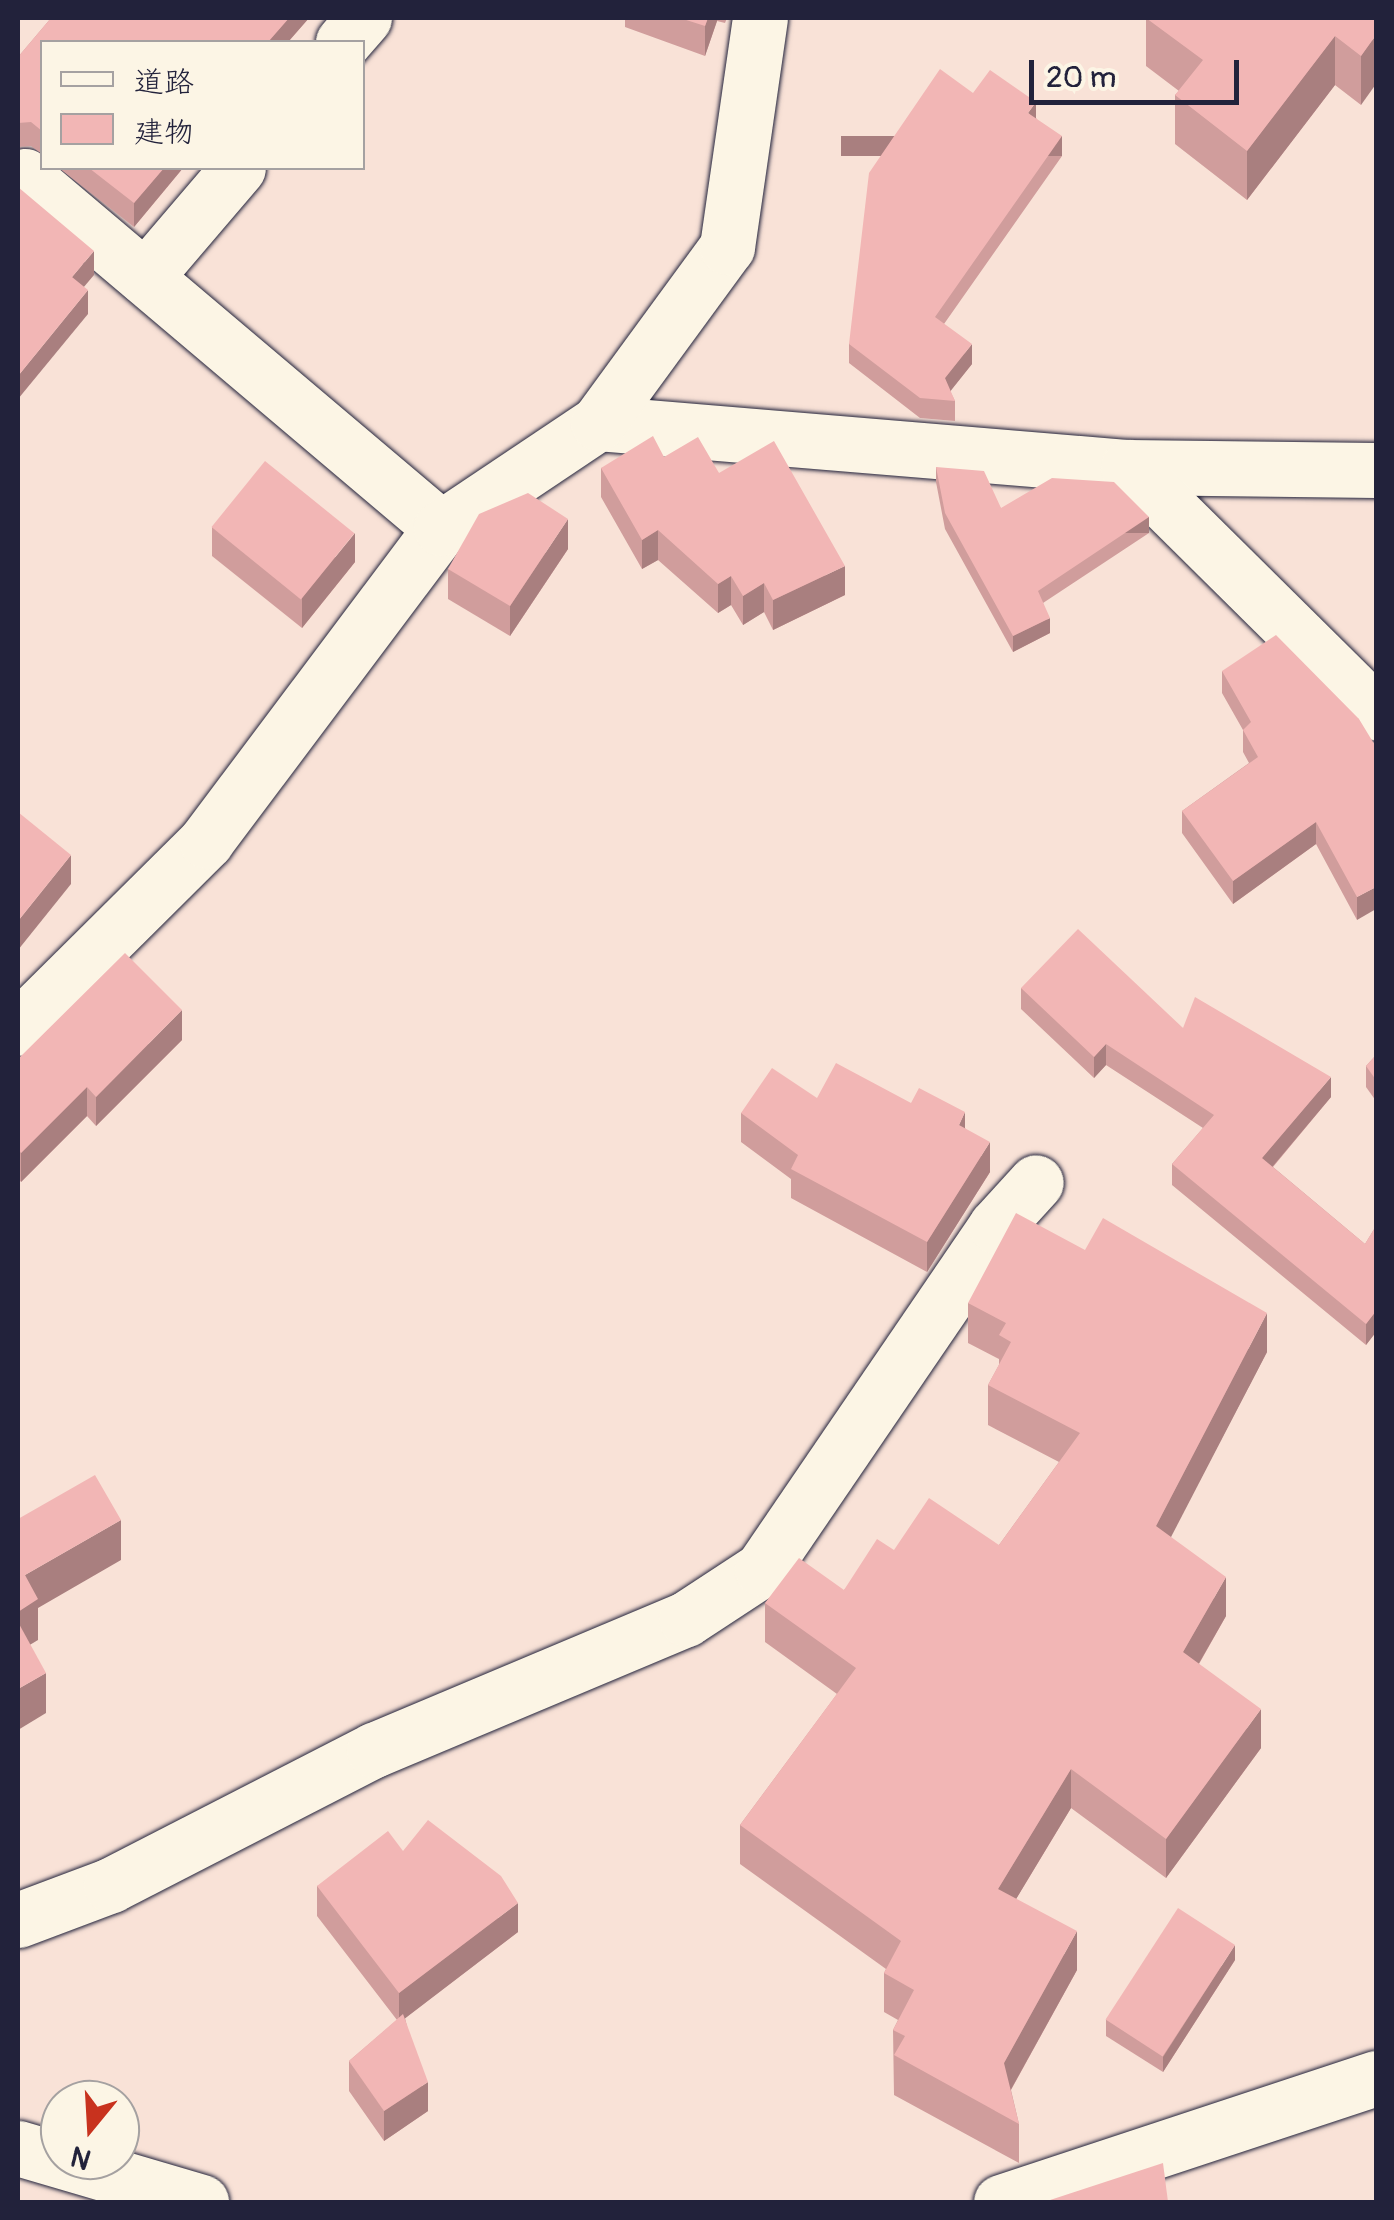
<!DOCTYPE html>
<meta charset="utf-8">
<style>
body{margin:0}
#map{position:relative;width:1394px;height:2220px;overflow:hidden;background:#f9e2d7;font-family:Pangolin,"Klee One",sans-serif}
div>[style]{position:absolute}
.roads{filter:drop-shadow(0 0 2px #22223b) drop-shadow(0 0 2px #22223b)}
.minor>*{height:55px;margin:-27.5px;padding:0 27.5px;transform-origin:27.5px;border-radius:27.5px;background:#fcf5e5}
.wall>*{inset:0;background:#d09d9c;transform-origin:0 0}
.shaded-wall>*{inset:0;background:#a97f7f;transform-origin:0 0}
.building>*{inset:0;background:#f2b6b5;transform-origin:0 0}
span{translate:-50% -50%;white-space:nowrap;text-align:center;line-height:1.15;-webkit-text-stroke:8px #fcf5e5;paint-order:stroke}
.frame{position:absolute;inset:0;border:20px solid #22223b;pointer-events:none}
.legend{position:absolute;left:40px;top:40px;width:325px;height:130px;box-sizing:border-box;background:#fcf5e5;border:2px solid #a5a1a1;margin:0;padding:12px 18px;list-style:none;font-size:30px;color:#22223b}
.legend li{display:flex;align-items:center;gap:20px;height:50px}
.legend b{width:50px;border:2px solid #a5a1a1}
.north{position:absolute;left:40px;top:2080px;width:100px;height:100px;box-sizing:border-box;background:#fcf5e5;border:2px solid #a5a1a1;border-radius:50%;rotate:198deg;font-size:28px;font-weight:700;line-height:40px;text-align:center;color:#22223b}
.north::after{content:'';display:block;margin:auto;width:35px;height:45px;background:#c8321e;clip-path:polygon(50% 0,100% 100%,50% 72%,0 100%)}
.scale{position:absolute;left:1029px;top:60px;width:210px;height:45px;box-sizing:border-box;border:5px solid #22223b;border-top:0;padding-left:12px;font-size:30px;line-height:35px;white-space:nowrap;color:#22223b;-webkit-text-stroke:8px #fcf5e5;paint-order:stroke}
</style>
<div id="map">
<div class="roads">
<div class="minor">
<i style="left:343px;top:42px;width:32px;rotate:-49deg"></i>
<i style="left:25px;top:176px;width:545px;rotate:40.24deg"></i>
<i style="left:145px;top:277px;width:143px;rotate:-49.5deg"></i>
<i style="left:598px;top:423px;width:532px;rotate:4.75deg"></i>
<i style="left:1128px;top:467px;width:248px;rotate:0.7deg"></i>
<i style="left:1128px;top:467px;width:349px;rotate:44.7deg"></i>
<i style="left:18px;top:1028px;width:265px;rotate:-44.8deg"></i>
<i style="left:206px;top:841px;width:391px;rotate:-53.1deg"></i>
<i style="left:441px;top:528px;width:189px;rotate:-33.8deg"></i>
<i style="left:598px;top:423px;width:218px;rotate:-53.8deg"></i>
<i style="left:727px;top:247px;width:231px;rotate:-81.8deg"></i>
<i style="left:18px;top:1920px;width:99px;rotate:-20.6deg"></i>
<i style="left:111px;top:1885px;width:296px;rotate:-27.2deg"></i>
<i style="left:374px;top:1750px;width:338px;rotate:-22.8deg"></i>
<i style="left:686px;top:1619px;width:91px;rotate:-33.3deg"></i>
<i style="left:762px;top:1569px;width:415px;rotate:-55.7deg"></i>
<i style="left:996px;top:1226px;width:59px;rotate:-47.7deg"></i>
<i style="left:18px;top:2148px;width:191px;rotate:16.4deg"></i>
<i style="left:1001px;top:2202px;width:395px;rotate:-18.3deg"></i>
</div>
</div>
<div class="wall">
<i style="clip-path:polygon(51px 18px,309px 18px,288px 42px,42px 42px,42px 154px,31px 146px,18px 147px,18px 57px)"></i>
<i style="clip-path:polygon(625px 18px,727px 18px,725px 23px,717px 21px,705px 56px,625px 27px)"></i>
<i style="clip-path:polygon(1146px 18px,1376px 18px,1361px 105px,1335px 85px,1247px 200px,1175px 144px,1175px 95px,1179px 91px,1146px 66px)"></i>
<i style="clip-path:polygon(1036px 118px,1062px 156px,944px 324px,972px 364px,950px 391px,955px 401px,955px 421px,920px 418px,849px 363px,849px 344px)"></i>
<i style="clip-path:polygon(59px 168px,183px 168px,134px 227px)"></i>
<i style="clip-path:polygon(664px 457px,719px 473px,845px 595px,773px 630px,764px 612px,743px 625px,731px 605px,718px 613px,658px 560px,642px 569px,601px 497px,601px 468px)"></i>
<i style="clip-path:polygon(936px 467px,1001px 508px,1149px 533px,1043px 603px,1050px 633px,1013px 652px,945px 529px,936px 482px)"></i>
<i style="left:1376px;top:481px;width:32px;height:1px;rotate:90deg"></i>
<i style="clip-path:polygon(212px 527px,355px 562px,302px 628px,212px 556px)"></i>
<i style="clip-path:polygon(568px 549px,510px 636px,448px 599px,448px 569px)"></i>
<i style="clip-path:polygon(1222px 671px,1359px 719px,1357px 920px,1316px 844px,1233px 904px,1182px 833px,1182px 811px,1249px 763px,1243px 752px,1243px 730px,1222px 693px)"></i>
<i style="clip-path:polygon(1021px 988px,1183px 1028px,1331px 1097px,1273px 1167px,1365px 1244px,1376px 1226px,1376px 1332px,1366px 1345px,1172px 1185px,1172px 1164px,1203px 1128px,1106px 1065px,1094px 1078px,1021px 1009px)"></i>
<i style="clip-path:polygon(182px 1040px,96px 1126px,87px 1116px,21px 1182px,18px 1178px,18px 1059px)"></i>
<i style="clip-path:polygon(1376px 1055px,1376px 1101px,1366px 1087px,1366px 1066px)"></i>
<i style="clip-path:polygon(817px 1098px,911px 1103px,965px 1128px,990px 1172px,927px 1272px,791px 1198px,791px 1179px,741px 1142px,741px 1113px)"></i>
<i style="clip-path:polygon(968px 1303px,1267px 1352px,1170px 1537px,1226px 1616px,1199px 1664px,1261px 1748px,1166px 1878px,1071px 1808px,1016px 1899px,1077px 1970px,1011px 2090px,1019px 2124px,1019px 2163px,894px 2095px,893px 2030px,898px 2020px,884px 2012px,884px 1973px,886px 1969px,740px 1864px,740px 1825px,837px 1694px,765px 1642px,765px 1603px,844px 1590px,894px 1550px,999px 1545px,1059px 1462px,988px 1425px,988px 1385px,999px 1365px,999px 1359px,968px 1343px)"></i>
<i style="clip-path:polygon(403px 1851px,518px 1932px,405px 2018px,428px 2111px,384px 2141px,349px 2091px,349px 2061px,397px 2020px,317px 1916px,317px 1886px)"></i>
<i style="clip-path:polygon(1235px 1960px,1163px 2072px,1106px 2036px,1106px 2020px)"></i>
</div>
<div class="shaded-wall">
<i style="clip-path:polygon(289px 18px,309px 18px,288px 42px,268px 42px)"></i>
<i style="clip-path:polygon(708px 18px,717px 18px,717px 21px,705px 56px,705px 26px)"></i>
<i style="clip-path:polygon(1376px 35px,1376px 84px,1361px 105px,1361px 56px)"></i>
<i style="clip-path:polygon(1335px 36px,1335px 85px,1247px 200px,1247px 151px)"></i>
<i style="clip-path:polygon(1036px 102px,1036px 122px,1028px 113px)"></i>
<i style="left:1062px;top:136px;width:20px;height:221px;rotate:90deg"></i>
<i style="clip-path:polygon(164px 168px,183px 168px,134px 227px,134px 203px)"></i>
<i style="clip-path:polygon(94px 251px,94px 275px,72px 301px,72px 277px)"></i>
<i style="clip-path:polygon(88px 290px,88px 314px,18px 399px,18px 376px)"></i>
<i style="clip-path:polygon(972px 344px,972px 364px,945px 398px,945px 378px)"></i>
<i style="left:1149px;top:517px;width:16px;height:133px;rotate:90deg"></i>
<i style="clip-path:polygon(568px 519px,568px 549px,510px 636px,510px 606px)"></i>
<i style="clip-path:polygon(658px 530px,658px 560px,642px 569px,642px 540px)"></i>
<i style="clip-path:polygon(355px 533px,355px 562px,302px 628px,302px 598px)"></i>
<i style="clip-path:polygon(845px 566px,845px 595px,773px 630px,773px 600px)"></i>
<i style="clip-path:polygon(731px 576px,731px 605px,718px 613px,718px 584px)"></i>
<i style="clip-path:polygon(764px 583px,764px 612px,743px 625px,743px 596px)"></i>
<i style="clip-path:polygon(1050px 618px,1050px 633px,1013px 652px,1013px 636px)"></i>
<i style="clip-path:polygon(1316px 822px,1316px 844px,1233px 904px,1233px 881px)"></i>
<i style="clip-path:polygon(71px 855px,71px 884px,18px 950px,18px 921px)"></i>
<i style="clip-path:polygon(1376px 887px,1376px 909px,1357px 920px,1357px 897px)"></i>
<i style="clip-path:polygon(182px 1010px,182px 1040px,96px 1126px,96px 1097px)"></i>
<i style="clip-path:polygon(1106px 1044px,1106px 1065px,1094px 1078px,1094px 1057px)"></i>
<i style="clip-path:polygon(1331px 1077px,1331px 1097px,1262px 1179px,1262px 1158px)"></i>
<i style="clip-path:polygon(87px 1087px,87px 1116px,21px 1182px,21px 1153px)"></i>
<i style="clip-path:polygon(965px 1112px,965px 1142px,959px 1125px)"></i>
<i style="clip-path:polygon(990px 1142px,990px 1172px,927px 1272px,927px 1242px)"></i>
<i style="clip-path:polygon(1376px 1311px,1376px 1332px,1366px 1345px,1366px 1324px)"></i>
<i style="clip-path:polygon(1267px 1313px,1267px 1352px,1156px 1566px,1156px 1526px)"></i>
<i style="clip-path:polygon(121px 1520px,121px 1560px,38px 1608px,38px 1640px,18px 1652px,18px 1612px,25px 1575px)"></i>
<i style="clip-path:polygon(1226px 1577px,1226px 1616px,1183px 1691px,1183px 1652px)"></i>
<i style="clip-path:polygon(46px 1673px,46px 1713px,18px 1730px,18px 1689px)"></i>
<i style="clip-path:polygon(1261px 1709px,1261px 1748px,1166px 1878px,1166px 1839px)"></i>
<i style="clip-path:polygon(1071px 1769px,1071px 1808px,998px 1929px,998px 1889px)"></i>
<i style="clip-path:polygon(518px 1903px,518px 1932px,399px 2023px,399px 1993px)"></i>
<i style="clip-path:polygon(1077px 1931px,1077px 1970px,1004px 2102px,1004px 2063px)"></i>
<i style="clip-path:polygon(1235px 1945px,1235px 1960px,1163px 2072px,1163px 2057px)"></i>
<i style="clip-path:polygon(428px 2082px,428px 2111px,384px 2141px,384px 2111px)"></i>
</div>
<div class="building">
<i style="clip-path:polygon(51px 18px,289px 18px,268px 42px,42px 42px,42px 131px,31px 122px,18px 123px,18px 57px)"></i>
<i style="clip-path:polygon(680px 18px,708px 18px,705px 26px)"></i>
<i style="clip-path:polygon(1146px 18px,1376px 18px,1376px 35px,1361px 56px,1335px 36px,1247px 151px,1175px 95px,1203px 60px)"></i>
<i style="clip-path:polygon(940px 69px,973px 93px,990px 70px,1036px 102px,1028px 113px,1062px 136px,935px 317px,972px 344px,945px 378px,955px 401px,920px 398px,849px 344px,869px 173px)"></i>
<i style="clip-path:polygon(89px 168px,164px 168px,134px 203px)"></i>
<i style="clip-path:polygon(18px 187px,94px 251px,72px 277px,88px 290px,18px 376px)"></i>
<i style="clip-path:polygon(653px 436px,664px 457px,698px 437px,719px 473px,774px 441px,845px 566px,773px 600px,764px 583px,743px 596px,731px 576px,718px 584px,658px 530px,642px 540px,601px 468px)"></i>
<i style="left:265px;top:461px;width:115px;height:85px;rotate:39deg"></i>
<i style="clip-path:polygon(936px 467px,984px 471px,1001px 508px,1052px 478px,1114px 482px,1149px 517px,1038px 591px,1050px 618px,1013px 636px,945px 513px)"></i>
<i style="clip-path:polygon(528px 493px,568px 519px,510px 606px,448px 569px,479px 514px)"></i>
<i style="clip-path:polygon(1276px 635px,1359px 719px,1376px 747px,1376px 887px,1357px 897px,1316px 822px,1233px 881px,1182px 811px,1258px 757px,1243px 730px,1251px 722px,1222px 671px)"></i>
<i style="clip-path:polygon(18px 812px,71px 855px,18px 921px)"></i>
<i style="clip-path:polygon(1078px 929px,1183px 1028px,1195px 997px,1331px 1077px,1262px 1158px,1365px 1244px,1376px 1226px,1376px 1311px,1366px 1324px,1172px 1164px,1214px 1115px,1106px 1044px,1094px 1057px,1021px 988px)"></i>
<i style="clip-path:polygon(125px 953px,182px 1010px,96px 1097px,87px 1087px,21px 1153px,18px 1149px,18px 1059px)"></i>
<i style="clip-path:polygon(1376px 1055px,1376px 1080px,1366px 1066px)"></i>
<i style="clip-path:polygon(836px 1063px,911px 1103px,919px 1088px,965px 1112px,959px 1125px,990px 1142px,927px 1242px,791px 1169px,798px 1155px,741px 1113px,772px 1068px,817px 1098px)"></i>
<i style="clip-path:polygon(1016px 1213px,1085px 1250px,1103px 1218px,1267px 1313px,1156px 1526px,1226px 1577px,1183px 1652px,1261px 1709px,1166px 1839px,1071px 1769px,998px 1889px,1077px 1931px,1004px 2063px,1019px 2124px,894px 2055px,905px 2036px,893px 2030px,914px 1990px,884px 1973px,901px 1941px,740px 1825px,856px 1668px,765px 1603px,799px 1558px,844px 1590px,877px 1539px,894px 1550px,929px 1498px,999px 1545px,1080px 1433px,988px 1385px,1011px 1342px,999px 1335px,1006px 1323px,968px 1303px)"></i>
<i style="clip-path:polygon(95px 1475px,121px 1520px,25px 1575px,38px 1599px,18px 1612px,18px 1519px)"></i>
<i style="clip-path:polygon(18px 1622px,46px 1673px,18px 1689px)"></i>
<i style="clip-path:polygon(428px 1820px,501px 1876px,518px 1903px,399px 1993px,317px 1886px,388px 1831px,403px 1851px)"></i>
<i style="left:1178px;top:1908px;width:68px;height:133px;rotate:33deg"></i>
<i style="clip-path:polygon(403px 2014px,428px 2082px,384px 2111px,349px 2061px)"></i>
<i style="clip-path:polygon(1163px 2163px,1168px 2202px,1044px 2202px)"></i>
</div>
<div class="frame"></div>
<ul class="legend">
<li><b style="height:12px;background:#fcf5e5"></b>道路</li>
<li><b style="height:28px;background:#f2b6b5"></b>建物</li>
</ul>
<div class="north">N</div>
<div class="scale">20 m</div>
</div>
